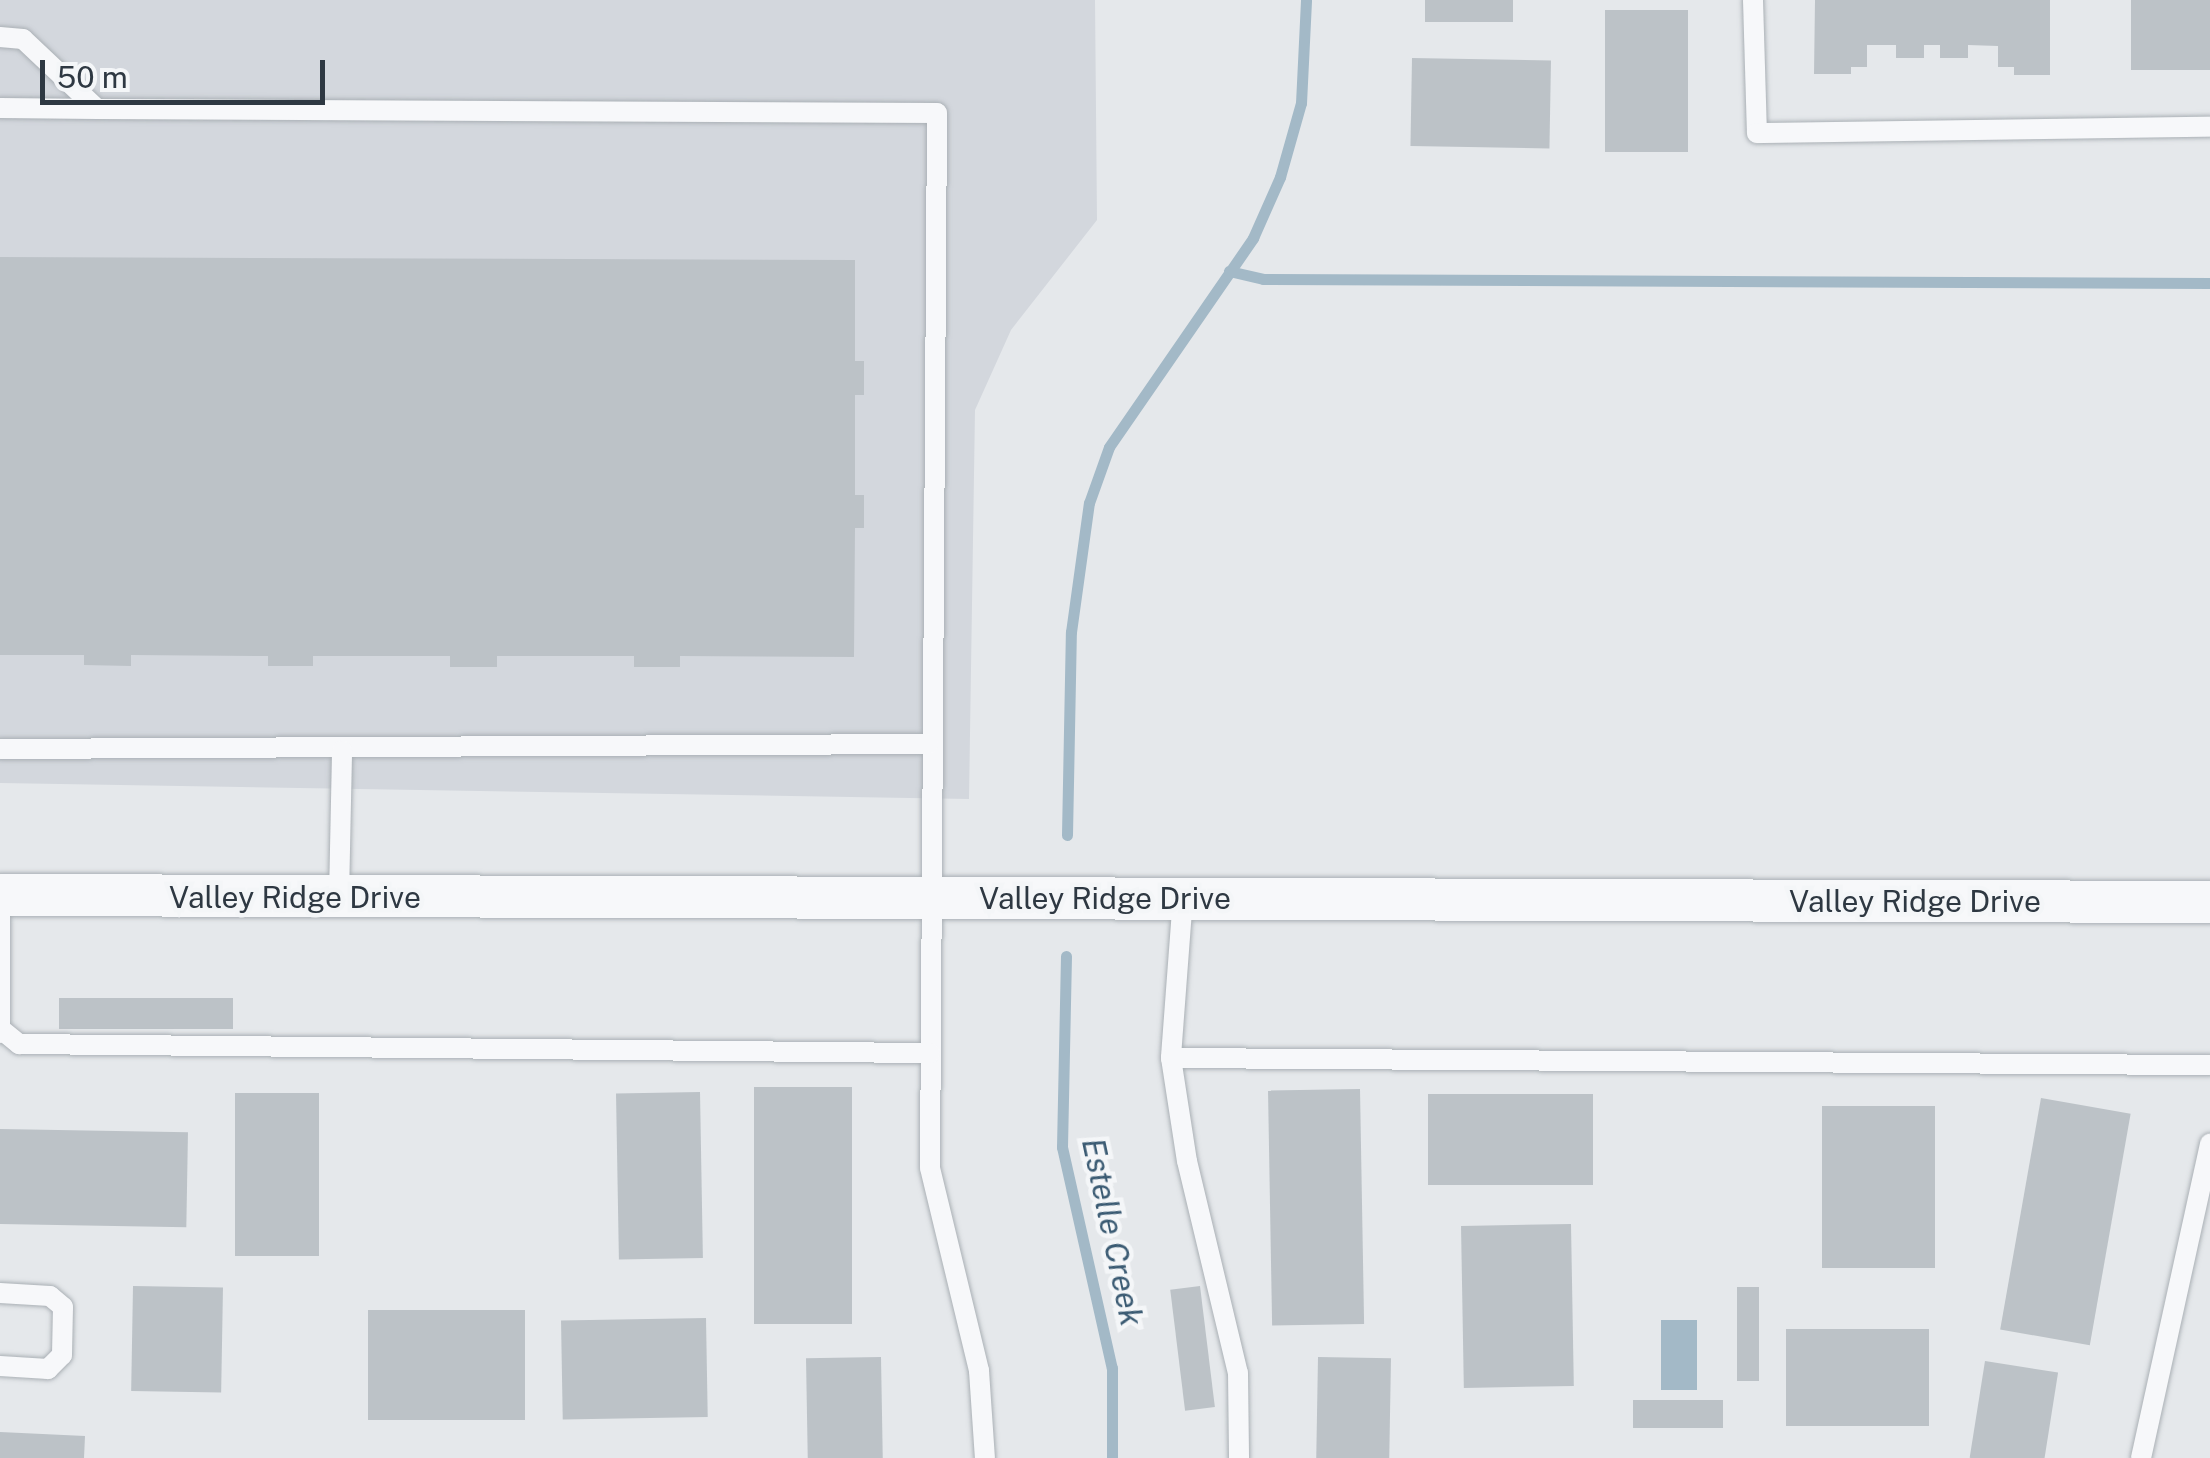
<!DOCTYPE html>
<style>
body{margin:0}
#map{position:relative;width:2210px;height:1458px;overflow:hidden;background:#e5e8eb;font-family:"Public Sans",sans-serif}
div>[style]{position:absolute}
.built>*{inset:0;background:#d3d7dd}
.water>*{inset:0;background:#a3b9c7;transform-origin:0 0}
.stream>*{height:11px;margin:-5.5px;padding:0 5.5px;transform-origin:5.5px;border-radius:5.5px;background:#a3b9c7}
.building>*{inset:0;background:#bcc2c7;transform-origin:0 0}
.roads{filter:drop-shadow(0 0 2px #aab0b5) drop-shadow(0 0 2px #aab0b5)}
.service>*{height:20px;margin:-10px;padding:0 10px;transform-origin:10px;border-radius:10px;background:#f7f8fa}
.minor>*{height:42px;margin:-21px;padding:0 21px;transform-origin:21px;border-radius:21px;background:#f7f8fa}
span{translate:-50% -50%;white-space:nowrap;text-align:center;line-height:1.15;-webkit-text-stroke:9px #f4f6f8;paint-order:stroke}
.street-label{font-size:30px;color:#2e3842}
.water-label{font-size:32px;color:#3b5b73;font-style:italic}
.scale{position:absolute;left:40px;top:60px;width:285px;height:45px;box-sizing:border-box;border:5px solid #2e3842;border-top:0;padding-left:12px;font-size:30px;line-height:35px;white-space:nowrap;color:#2e3842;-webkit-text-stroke:8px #f4f6f8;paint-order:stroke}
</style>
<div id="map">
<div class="built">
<i style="clip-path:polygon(0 0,1095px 0,1097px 220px,1011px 330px,975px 410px,969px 799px,0 783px)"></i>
</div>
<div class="water">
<i style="left:1661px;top:1320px;width:36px;height:70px"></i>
</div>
<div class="stream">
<i style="left:1229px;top:271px;width:35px;rotate:13deg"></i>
<i style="left:1263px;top:279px;width:947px;rotate:0.24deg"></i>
<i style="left:1067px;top:835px;width:203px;rotate:-88.9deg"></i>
<i style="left:1071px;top:632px;width:130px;rotate:-82.1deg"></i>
<i style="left:1089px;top:503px;width:59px;rotate:-70.3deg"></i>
<i style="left:1109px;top:447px;width:254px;rotate:-55.4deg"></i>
<i style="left:1253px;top:238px;width:67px;rotate:-66.1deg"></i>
<i style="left:1280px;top:177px;width:77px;rotate:-74.2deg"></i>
<i style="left:1301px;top:103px;width:103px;rotate:-87.2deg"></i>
<i style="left:1066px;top:956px;width:191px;rotate:91.2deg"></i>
<i style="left:1062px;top:1147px;width:227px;rotate:77.3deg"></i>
<i style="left:1112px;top:1368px;width:90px;rotate:90deg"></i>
</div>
<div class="building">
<i style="left:1425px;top:0;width:88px;height:22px"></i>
<i style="clip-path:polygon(1815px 0,2050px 0,2050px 75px,2014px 75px,2014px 67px,1998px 67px,1998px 46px,1968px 45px,1968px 58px,1940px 58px,1940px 45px,1924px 45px,1924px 58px,1896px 58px,1896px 45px,1867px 45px,1867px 67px,1851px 67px,1851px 74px,1814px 74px)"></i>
<i style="left:2131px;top:0;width:79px;height:70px"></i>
<i style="left:1605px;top:10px;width:83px;height:142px"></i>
<i style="left:1412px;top:58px;width:139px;height:88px;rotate:1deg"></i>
<i style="clip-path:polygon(0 257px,855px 260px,855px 361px,864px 361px,864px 395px,855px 395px,855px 495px,864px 495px,864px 528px,855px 528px,854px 657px,680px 656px,680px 667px,634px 667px,634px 656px,497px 656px,497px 667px,450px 667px,450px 656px,313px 656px,313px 666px,268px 666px,268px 656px,131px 655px,131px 666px,84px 665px,84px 655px,0 655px)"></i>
<i style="left:59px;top:998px;width:174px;height:31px"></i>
<i style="left:852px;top:1087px;width:237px;height:98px;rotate:90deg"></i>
<i style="left:1360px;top:1089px;width:235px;height:92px;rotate:89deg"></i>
<i style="left:700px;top:1092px;width:166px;height:84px;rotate:89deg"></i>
<i style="left:235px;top:1093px;width:84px;height:163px"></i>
<i style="left:1428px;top:1094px;width:165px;height:91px"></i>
<i style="left:2041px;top:1098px;width:91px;height:235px;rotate:10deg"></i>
<i style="left:1822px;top:1106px;width:113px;height:162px"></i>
<i style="left:0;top:1129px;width:188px;height:95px;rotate:1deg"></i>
<i style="left:1571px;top:1224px;width:162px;height:110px;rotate:89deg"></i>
<i style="left:133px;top:1286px;width:90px;height:105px;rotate:1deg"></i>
<i style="left:1200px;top:1286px;width:122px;height:30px;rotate:83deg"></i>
<i style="left:1737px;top:1287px;width:22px;height:94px"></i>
<i style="left:368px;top:1310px;width:157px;height:110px"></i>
<i style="left:706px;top:1318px;width:99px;height:145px;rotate:89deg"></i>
<i style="left:1786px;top:1329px;width:143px;height:97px"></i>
<i style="left:881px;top:1357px;width:101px;height:75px;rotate:89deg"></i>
<i style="left:1318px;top:1357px;width:73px;height:101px;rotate:1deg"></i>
<i style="left:1985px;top:1361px;width:74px;height:98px;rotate:9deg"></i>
<i style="left:1633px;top:1400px;width:90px;height:28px"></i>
<i style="clip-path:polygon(0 1432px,85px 1436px,84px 1458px,0 1458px)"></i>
</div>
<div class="roads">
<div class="service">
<i style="left:1753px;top:0;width:133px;rotate:88.3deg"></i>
<i style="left:1757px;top:133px;width:453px;rotate:-0.8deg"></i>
<i style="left:0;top:37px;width:23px;rotate:5deg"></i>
<i style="left:23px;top:39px;width:102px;rotate:43.4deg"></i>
<i style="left:97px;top:109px;width:840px;rotate:0.27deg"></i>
<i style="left:937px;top:113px;width:1055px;rotate:90.38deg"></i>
<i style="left:930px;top:1168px;width:209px;rotate:76.4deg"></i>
<i style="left:979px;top:1371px;width:87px;rotate:86.1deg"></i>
<i style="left:0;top:108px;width:97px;rotate:0.6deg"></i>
<i style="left:0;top:749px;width:928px;rotate:-0.31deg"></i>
<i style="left:339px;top:897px;width:146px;rotate:-88.8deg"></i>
<i style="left:1183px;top:897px;width:161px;rotate:94.3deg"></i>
<i style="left:1171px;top:1058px;width:104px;rotate:81.2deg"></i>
<i style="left:1187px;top:1161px;width:218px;rotate:76.5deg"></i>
<i style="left:1238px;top:1373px;width:85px;rotate:89.3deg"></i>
<i style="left:0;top:908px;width:125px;rotate:90deg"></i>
<i style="left:3px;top:1031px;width:21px;rotate:39deg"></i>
<i style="left:19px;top:1044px;width:911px;rotate:0.57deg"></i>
<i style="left:1171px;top:1058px;width:1039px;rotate:0.39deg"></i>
<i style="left:0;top:1293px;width:50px;rotate:3.4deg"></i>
<i style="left:50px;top:1296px;width:17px;rotate:40deg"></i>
<i style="left:63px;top:1307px;width:48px;rotate:91.2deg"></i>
<i style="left:62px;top:1355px;width:20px;rotate:135deg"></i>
<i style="left:48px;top:1369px;width:48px;rotate:-176.4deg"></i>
<i style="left:2141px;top:1458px;width:322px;rotate:-77.6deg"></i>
</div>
<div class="minor">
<i style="left:0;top:895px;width:2210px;rotate:0.18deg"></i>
</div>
</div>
<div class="street-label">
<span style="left:295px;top:897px">Valley Ridge Drive</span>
<span style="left:1105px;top:898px">Valley Ridge Drive</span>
<span style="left:1915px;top:901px">Valley Ridge Drive</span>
</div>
<div class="water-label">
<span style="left:1112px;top:1232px;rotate:78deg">Estelle Creek</span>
</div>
<div class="scale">50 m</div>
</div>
